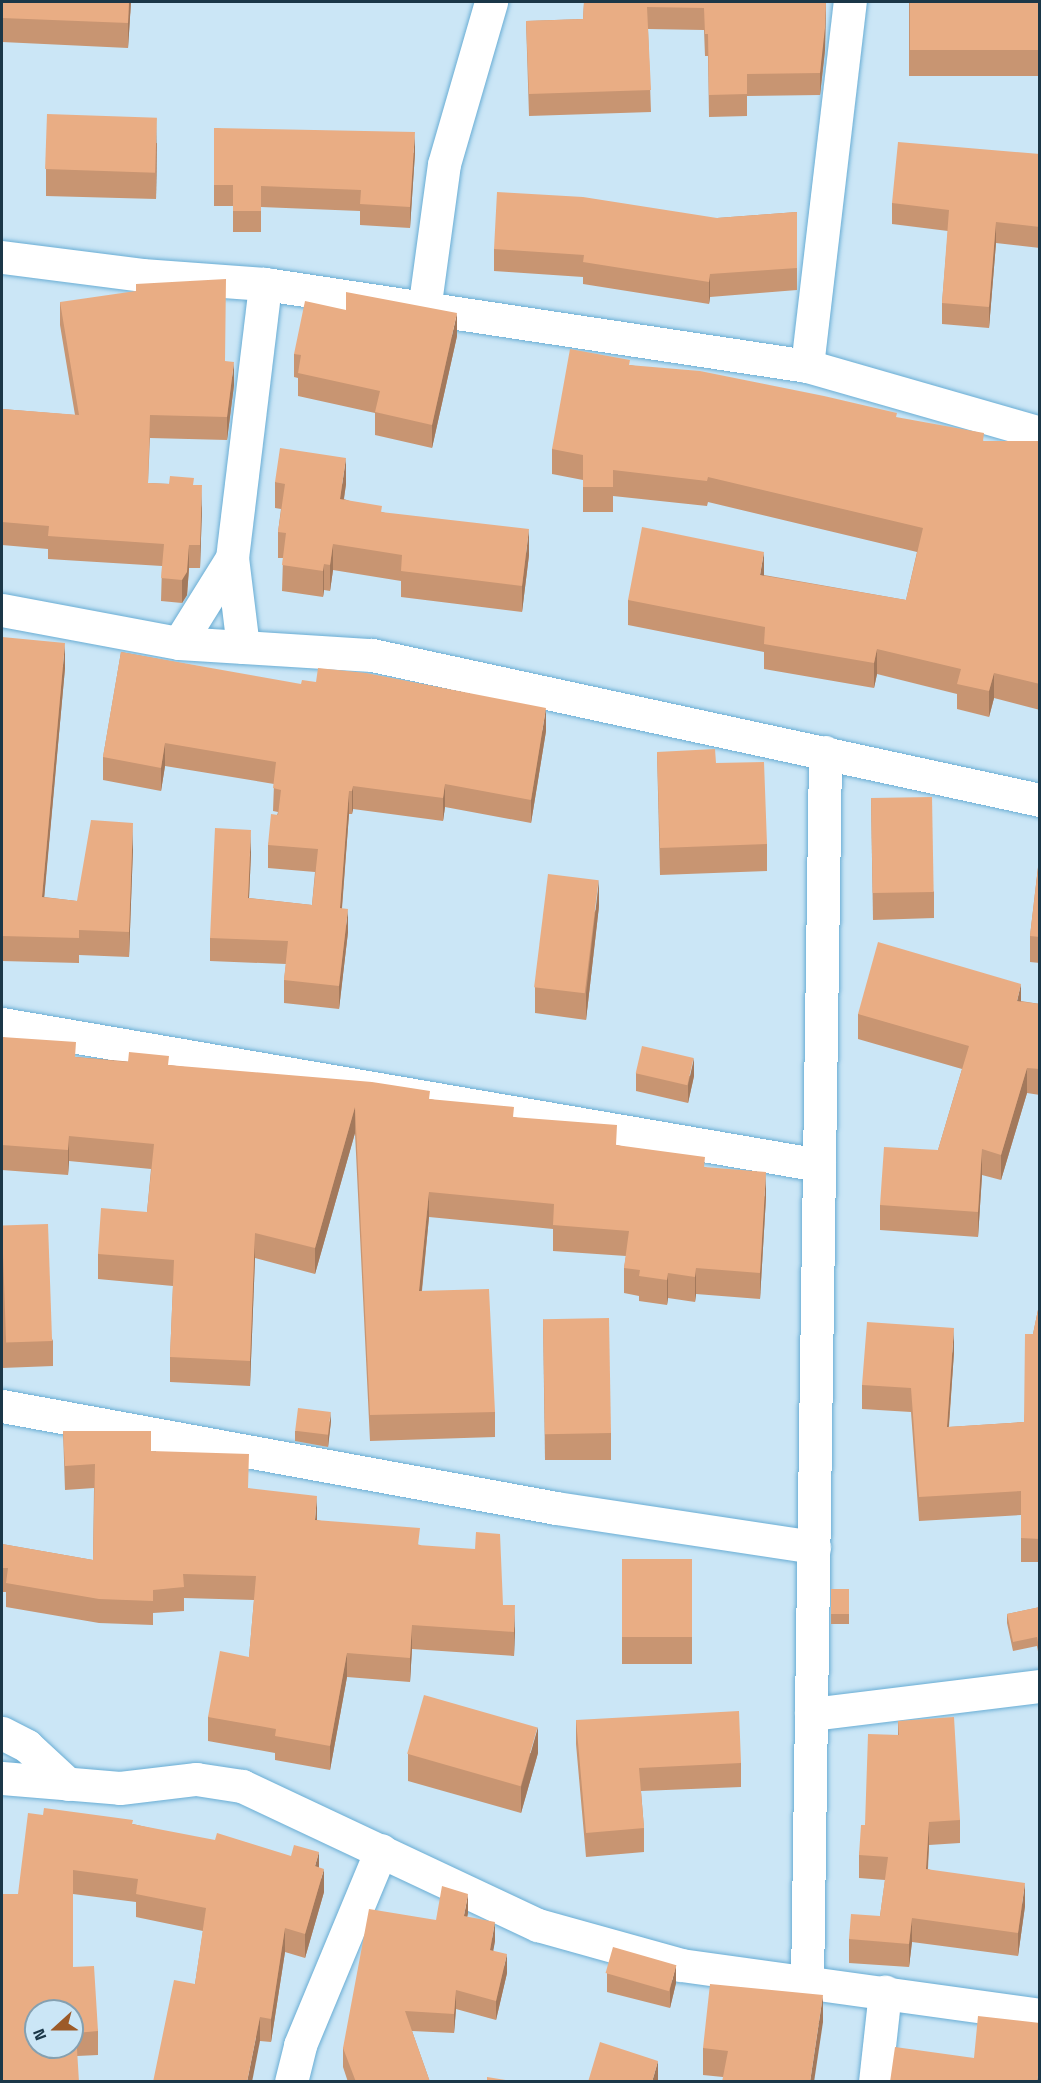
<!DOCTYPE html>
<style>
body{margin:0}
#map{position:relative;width:1041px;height:2083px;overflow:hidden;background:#cbe6f6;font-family:"Titillium Web",sans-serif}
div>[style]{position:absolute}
.roads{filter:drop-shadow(0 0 2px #69add4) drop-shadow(0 0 2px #69add4)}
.street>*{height:33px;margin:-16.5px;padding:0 16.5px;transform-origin:16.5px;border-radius:16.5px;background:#fff}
.wall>*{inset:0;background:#c89572;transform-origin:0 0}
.shaded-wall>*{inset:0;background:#a3795c}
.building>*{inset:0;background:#e9ad84;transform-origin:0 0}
span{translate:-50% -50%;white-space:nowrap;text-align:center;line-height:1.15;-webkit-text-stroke:5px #cbe6f6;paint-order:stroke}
.frame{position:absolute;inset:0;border:3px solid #1b3748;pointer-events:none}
.north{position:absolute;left:24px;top:1999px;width:60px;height:60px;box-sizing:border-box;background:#cbe6f6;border:2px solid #85a0b0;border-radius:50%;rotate:249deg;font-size:16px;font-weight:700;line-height:24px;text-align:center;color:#1b3748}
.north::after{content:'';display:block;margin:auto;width:21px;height:27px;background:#9c5a28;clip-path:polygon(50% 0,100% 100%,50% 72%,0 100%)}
</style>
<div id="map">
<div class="roads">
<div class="street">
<i style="left:2px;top:257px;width:141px;rotate:7.3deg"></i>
<i style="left:142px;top:275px;width:123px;rotate:4.2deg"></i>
<i style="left:265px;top:284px;width:548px;rotate:8.6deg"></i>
<i style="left:807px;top:366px;width:242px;rotate:16deg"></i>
<i style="left:424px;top:310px;width:147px;rotate:-82.2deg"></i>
<i style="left:444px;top:164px;width:169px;rotate:-73.8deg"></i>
<i style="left:807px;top:366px;width:367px;rotate:-83.3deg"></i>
<i style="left:2px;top:610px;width:180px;rotate:10.6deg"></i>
<i style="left:179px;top:643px;width:193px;rotate:3.6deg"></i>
<i style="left:372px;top:655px;width:684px;rotate:12.25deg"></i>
<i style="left:179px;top:643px;width:100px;rotate:-58.1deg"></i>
<i style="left:243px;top:647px;width:90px;rotate:-97deg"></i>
<i style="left:232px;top:558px;width:276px;rotate:-83.1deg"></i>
<i style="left:2px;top:1024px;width:829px;rotate:9.79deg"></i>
<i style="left:2px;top:1406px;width:563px;rotate:10.43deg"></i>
<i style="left:556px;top:1508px;width:261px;rotate:8.6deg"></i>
<i style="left:811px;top:1714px;width:231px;rotate:-7deg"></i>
<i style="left:2px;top:1733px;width:28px;rotate:27deg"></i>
<i style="left:27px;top:1746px;width:56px;rotate:42.8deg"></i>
<i style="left:2px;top:1778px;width:118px;rotate:4.8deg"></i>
<i style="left:120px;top:1788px;width:77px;rotate:-6.8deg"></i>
<i style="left:196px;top:1779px;width:47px;rotate:8.7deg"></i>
<i style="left:242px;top:1786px;width:327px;rotate:25.2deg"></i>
<i style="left:538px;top:1925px;width:148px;rotate:15.6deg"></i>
<i style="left:681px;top:1965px;width:362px;rotate:7.9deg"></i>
<i style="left:807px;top:1983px;width:1231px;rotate:-89.16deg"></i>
<i style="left:291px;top:2082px;width:38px;rotate:-76deg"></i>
<i style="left:300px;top:2045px;width:211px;rotate:-67.4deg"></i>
<i style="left:875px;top:2082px;width:91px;rotate:-83.7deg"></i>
</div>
</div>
<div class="wall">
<i style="clip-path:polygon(2px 2px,131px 2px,128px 48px,2px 42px)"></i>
<i style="clip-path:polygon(584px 2px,826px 2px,825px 50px,820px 95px,747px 96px,747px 116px,709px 117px,708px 56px,705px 56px,704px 30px,648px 29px,651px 112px,529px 116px,526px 21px,583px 19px)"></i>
<i style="left:909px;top:2px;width:131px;height:74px"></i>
<i style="clip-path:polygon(214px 128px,415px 153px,410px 228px,360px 225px,360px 211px,261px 207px,261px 232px,233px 232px,233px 206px,214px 206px)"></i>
<i style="clip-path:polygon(157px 143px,156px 199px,46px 196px,46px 169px)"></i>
<i style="clip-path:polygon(1040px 154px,1040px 248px,996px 243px,989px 328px,942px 324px,942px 303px,948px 231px,892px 224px,892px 203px)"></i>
<i style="clip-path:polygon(797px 212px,797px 290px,710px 297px,709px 304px,583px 284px,583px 277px,494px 271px,494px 249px,717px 218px)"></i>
<i style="clip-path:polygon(60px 302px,225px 361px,234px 385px,227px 440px,150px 438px,148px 483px,194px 485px,202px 508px,200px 568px,189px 568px,187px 595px,182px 603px,161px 601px,162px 566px,48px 559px,48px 549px,2px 545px,2px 409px,75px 415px,60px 325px)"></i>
<i style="clip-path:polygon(457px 336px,432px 448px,375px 435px,375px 413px,298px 396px,298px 378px,294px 377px,294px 354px)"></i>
<i style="clip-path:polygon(630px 365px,897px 418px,984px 441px,1040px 441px,1040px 710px,994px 698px,989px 717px,957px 709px,957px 694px,877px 674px,874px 688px,764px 669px,764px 652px,628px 625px,628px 600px,764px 575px,906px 600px,917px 552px,708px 502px,707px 506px,613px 496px,613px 512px,583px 512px,583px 480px,552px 474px,552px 449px)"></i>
<i style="clip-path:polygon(275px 482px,346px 484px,344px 499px,382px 512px,529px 555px,522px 612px,401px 597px,401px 581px,333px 570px,330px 591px,324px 590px,323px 597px,282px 591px,283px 558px,278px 558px,278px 532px,281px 509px,275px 508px)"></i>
<i style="clip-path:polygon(2px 637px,65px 668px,44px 897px,77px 901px,133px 848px,129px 957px,79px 955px,79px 963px,2px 961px)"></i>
<i style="clip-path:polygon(121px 652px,546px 731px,531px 823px,445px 807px,443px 821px,353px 809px,352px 814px,349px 814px,342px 909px,348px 932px,339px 1009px,284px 1003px,284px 980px,286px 964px,210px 961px,210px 938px,251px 853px,249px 898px,312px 905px,315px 872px,268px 868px,268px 845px,278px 812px,273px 811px,274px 784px,165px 766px,161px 791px,103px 780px,103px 757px)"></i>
<i style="clip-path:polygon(1040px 713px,1040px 745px,1038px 744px,1038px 719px)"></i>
<i style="clip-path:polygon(657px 752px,716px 763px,767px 844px,767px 871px,660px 875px)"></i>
<i style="clip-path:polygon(871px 798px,934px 892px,934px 918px,873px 920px)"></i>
<i style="clip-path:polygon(1040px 850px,1040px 963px,1030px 962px,1030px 936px)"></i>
<i style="clip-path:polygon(599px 906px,586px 1020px,535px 1013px,535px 987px)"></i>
<i style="clip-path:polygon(1021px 1001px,1040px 1004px,1040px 1095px,1027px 1093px,1001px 1180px,982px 1175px,978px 1237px,880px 1230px,880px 1205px,938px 1150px,962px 1069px,858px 1039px,858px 1014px)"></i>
<i style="clip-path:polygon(2px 1037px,76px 1057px,169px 1065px,430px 1099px,514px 1117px,617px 1145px,705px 1167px,766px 1197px,760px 1299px,696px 1294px,695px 1302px,668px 1298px,667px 1305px,639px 1301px,639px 1296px,624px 1293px,624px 1268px,626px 1256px,553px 1251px,553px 1229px,429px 1217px,422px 1291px,495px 1412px,495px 1437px,370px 1441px,355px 1133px,315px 1274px,255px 1258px,250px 1386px,170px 1382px,170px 1357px,173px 1286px,98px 1279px,98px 1254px,147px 1212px,151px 1169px,69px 1161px,68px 1175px,2px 1170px)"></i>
<i style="clip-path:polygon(636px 1073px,694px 1076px,688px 1103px,636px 1091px)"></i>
<i style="clip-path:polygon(2px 1226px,53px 1341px,53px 1366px,2px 1368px)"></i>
<i style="clip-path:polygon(1040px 1300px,1040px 1562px,1021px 1562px,1021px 1515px,919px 1521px,911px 1412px,862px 1409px,862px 1385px,954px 1352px,949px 1427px,1024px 1422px,1033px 1334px)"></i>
<i style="clip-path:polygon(543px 1319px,611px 1433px,611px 1460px,545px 1460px)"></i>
<i style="clip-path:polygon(331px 1421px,328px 1447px,295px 1441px,295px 1431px)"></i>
<i style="clip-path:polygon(63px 1431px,151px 1451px,248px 1488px,317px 1520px,420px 1545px,503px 1605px,515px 1629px,514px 1656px,412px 1649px,410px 1682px,347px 1677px,330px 1770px,275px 1760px,275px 1753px,208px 1741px,208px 1717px,249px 1657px,254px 1600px,184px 1598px,184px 1611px,153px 1613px,153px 1625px,99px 1623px,6px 1607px,6px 1592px,2px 1592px,2px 1544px,93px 1560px,94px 1488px,65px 1490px)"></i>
<i style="left:622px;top:1559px;width:70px;height:105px"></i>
<i style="left:831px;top:1589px;width:18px;height:35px"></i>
<i style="clip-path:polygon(1040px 1607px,1040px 1662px,1037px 1646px,1013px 1651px,1007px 1623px,1007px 1614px)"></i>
<i style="clip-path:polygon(576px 1720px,741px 1763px,741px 1787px,641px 1791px,644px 1828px,644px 1852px,586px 1857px,576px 1744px)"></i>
<i style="clip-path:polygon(898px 1721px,960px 1820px,960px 1843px,929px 1845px,928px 1869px,1025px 1906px,1018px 1956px,912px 1942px,909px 1967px,849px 1963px,849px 1939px,880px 1916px,885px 1880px,859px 1878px,859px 1855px,865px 1825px,898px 1735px)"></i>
<i style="clip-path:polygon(538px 1753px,521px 1813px,408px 1781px,408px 1754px)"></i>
<i style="clip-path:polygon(133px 1824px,319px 1868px,324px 1892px,305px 1958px,285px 1952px,271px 2042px,260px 2041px,195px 1984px,203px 1931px,136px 1917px,136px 1902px,73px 1894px,73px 1967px,98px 2031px,98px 2055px,77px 2056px,18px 1894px)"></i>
<i style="clip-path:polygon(468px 1913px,467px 1917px,495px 1941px,493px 1950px,507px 1973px,496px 2020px,456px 2009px,454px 2033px,412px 2031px,430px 2082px,348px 2082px,343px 2067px,343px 2048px,436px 1920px)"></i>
<i style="clip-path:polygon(607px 1973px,676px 1983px,670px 2008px,607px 1992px)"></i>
<i style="clip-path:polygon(823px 2022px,723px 2077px,703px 2075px,703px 2048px)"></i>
</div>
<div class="shaded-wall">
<i style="clip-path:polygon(129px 2px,131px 2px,128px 48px,128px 23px)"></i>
<i style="clip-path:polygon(826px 2px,825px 50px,820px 95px,820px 73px)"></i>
<i style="clip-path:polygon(157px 117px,157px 143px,156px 199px,156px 172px)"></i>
<i style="clip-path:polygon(415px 132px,415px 153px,410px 228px,410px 207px)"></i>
<i style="clip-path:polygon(996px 222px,996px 243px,989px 328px,989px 307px)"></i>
<i style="clip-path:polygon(710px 274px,710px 297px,709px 304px,709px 282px)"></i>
<i style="clip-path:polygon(457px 313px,457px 336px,432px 448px,432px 425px)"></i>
<i style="clip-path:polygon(234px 362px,234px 385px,227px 440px,227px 417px)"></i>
<i style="clip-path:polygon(346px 458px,346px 484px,340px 524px,340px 499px)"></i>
<i style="clip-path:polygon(202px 485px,202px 508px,200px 568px,200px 545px)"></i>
<i style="clip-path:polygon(529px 529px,529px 555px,522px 612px,522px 586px)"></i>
<i style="clip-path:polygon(333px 544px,333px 570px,330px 591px,330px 565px)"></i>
<i style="clip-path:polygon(189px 545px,189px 568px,187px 595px,182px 603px,182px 580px)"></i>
<i style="clip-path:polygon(764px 552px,764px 577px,760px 575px)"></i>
<i style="clip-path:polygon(324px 564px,324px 590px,323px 597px,323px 571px)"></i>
<i style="clip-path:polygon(65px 643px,65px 668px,42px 922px,42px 897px)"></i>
<i style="clip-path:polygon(877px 649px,877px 674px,874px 688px,874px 663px)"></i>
<i style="clip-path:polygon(994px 673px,994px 698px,989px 717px,989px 691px)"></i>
<i style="clip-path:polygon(546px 708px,546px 731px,531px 823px,531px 800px)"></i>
<i style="clip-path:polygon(165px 743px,165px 766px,161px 791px,161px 768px)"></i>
<i style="clip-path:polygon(445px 784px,445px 807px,443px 821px,443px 798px)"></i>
<i style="clip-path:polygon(353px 786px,353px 809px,352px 814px,352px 791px)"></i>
<i style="clip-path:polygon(349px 791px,349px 814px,340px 931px,340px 908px)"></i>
<i style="clip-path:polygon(133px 823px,133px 848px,129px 957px,129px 932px)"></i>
<i style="clip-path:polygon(251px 830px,251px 853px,248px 921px,248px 898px)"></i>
<i style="clip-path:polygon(599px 880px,599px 906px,586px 1020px,586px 993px)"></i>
<i style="clip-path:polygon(348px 909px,348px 932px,339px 1009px,339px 986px)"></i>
<i style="clip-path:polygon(1021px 984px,1021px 1009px,1017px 1001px)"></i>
<i style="clip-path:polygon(694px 1058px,694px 1076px,688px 1103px,688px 1085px)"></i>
<i style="clip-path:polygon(1027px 1068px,1027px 1093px,1001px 1180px,1001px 1155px)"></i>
<i style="clip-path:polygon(355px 1107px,355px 1133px,315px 1274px,315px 1248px)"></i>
<i style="clip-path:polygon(69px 1136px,69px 1161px,68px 1175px,68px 1150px)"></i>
<i style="clip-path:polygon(982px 1149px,982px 1175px,978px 1237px,978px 1212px)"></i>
<i style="clip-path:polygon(766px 1172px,766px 1197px,760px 1299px,760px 1273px)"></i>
<i style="clip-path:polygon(429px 1192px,429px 1217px,419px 1317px,419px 1291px)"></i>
<i style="clip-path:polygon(255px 1233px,255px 1258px,250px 1386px,250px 1361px)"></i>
<i style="clip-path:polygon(696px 1268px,696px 1294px,695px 1302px,695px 1277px)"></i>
<i style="clip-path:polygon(668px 1273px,668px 1298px,667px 1305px,667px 1280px)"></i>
<i style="clip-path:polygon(954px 1328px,954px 1352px,947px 1450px,947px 1427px)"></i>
<i style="clip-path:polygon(331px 1412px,331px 1421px,328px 1447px,328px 1438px)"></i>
<i style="clip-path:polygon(317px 1496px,317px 1520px,315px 1520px)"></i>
<i style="clip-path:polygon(515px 1605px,515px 1629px,514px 1656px,514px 1632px)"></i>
<i style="clip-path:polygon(412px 1625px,412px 1649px,410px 1682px,410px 1658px)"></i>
<i style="clip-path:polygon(347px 1653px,347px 1677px,330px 1770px,330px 1746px)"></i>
<i style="clip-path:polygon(538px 1727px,538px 1753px,521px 1813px,521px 1787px)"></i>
<i style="clip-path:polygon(929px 1822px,929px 1845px,926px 1893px,926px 1869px)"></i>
<i style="clip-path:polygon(319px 1852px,319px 1876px,315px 1866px)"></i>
<i style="clip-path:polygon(324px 1869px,324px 1892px,305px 1958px,305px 1934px)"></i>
<i style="clip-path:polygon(1025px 1883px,1025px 1906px,1018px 1956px,1018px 1933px)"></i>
<i style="clip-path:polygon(468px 1894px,468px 1913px,464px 1935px,464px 1916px)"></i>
<i style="clip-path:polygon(912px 1918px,912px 1942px,909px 1967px,909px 1944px)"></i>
<i style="clip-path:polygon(495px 1922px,495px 1941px,490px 1969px,490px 1950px)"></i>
<i style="clip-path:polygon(285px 1928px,285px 1952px,271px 2042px,271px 2019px)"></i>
<i style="clip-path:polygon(507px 1954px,507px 1973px,496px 2020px,496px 2001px)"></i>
<i style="clip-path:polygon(676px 1965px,676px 1983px,670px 2008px,670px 1989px)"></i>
<i style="clip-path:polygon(456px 1990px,456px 2009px,454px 2033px,454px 2014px)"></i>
<i style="clip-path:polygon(823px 1995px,823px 2022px,814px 2082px,810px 2082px)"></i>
<i style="clip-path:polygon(260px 2017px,260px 2041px,252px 2082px,247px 2082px)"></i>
<i style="clip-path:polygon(658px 2061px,658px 2082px,652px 2082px)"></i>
<i style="clip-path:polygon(1040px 2063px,1040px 2082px,1037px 2082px)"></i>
</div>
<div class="building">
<i style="clip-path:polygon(2px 2px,129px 2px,128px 23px,2px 18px)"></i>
<i style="clip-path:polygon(584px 2px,826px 2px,825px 28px,820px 73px,747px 74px,747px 94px,709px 95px,708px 34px,705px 34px,704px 8px,647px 7px,651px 90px,529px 94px,526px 21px,583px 19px)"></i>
<i style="left:910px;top:2px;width:130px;height:48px"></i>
<i style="left:47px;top:114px;width:110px;height:55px;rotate:2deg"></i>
<i style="clip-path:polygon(214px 128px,415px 132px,410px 207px,360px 204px,361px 190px,261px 186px,261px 211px,233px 211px,233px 185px,214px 185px)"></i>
<i style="clip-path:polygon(898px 142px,1040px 154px,1040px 227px,996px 222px,989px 307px,942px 303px,949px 210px,892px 203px)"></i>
<i style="clip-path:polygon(497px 192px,583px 197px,717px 218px,797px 212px,797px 268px,710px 274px,709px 282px,583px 262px,584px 255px,494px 249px)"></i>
<i style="clip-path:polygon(226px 279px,225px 361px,234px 362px,227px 417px,150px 415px,148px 483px,169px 484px,170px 476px,194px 478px,193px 485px,202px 485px,200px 545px,189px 545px,187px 572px,182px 580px,161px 578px,164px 544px,48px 536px,49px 526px,2px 522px,2px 409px,79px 415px,60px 302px,136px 291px,136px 284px)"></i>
<i style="clip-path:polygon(346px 292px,457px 313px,432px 425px,375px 412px,380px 391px,298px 373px,301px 355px,294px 354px,305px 301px,346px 310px)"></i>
<i style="clip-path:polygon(570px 349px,630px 360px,629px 365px,700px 371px,824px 396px,897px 413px,896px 417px,984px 433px,983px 441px,1040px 441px,1040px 684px,994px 673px,989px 691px,957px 684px,961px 669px,877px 649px,874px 663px,764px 644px,765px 627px,628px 600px,642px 527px,764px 552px,760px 575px,906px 600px,923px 528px,708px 477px,707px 481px,613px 470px,613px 487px,583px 487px,583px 455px,552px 449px)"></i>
<i style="clip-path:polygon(280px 448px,346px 458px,340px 499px,382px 506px,381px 512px,529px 529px,522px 586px,401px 571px,402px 555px,333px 544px,330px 565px,324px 564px,323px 571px,282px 565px,286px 533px,278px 532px,285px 484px,275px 482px)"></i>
<i style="clip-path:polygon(2px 637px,65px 643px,42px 897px,77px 901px,91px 820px,133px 823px,129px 932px,79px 930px,79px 938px,2px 936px)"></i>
<i style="clip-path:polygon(121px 652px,301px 684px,302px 680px,316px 682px,318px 668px,366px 673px,546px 708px,531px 800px,445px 784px,443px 798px,353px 786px,352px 791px,349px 791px,340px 908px,348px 909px,339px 986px,284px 980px,288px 941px,210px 938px,215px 828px,251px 830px,248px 898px,312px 905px,318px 849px,268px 845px,271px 814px,278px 815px,281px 790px,273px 788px,276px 762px,165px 743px,161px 768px,103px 757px)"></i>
<i style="clip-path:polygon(715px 749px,716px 763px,764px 762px,767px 844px,660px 848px,657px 752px)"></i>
<i style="left:932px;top:797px;width:95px;height:61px;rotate:89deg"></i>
<i style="clip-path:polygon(1040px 850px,1040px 937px,1030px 936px)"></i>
<i style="left:548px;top:874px;width:51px;height:114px;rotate:7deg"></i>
<i style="clip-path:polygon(878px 942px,1021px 984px,1017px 1001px,1040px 1004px,1040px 1069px,1027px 1068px,1001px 1155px,982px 1149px,978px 1212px,880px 1205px,884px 1147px,938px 1150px,969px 1046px,858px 1014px)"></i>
<i style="clip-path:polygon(2px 1037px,76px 1042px,75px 1057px,128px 1062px,129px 1052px,169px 1056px,168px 1065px,372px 1082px,430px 1091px,429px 1099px,514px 1107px,513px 1117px,617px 1125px,616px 1145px,705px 1157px,704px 1167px,766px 1172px,760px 1273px,696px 1268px,695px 1277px,668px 1273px,667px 1280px,639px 1276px,640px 1270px,624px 1268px,629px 1231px,553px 1225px,554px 1204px,429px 1192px,419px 1291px,489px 1289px,495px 1412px,370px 1415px,355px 1107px,315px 1248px,255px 1233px,250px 1361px,170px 1357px,174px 1260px,98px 1254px,101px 1208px,147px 1212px,154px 1144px,69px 1136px,68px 1150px,2px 1145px)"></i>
<i style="left:642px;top:1046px;width:53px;height:28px;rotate:13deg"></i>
<i style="left:48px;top:1224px;width:117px;height:46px;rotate:88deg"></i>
<i style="clip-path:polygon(1040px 1300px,1040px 1539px,1021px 1538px,1021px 1491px,919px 1497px,911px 1388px,862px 1385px,867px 1322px,954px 1328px,947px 1427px,1024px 1422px,1025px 1334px,1033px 1334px)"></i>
<i style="left:609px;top:1318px;width:115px;height:66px;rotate:89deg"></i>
<i style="left:298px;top:1408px;width:33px;height:23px;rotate:7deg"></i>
<i style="clip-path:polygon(63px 1431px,151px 1431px,151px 1451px,249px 1454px,248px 1488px,317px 1496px,315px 1520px,420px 1528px,418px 1545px,475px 1549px,476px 1532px,500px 1534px,503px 1605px,515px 1605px,514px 1632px,412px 1625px,410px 1658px,347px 1653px,330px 1746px,275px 1736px,276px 1729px,208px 1717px,220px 1651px,249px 1657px,256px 1576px,183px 1574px,184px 1587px,153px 1590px,153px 1601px,99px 1599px,6px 1583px,8px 1568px,2px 1568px,2px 1544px,93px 1560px,95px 1464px,65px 1466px)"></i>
<i style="left:622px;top:1559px;width:70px;height:78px"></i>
<i style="left:831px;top:1589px;width:18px;height:25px"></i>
<i style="clip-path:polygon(1040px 1607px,1040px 1653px,1037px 1637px,1013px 1642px,1007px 1614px)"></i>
<i style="left:424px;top:1695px;width:118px;height:61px;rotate:16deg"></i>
<i style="clip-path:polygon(739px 1711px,741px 1763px,639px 1768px,644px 1828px,586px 1833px,576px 1720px)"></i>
<i style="clip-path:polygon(954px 1717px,960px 1820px,929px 1822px,926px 1869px,1025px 1883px,1018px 1933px,912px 1918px,909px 1944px,849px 1939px,851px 1914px,880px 1916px,888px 1857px,859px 1855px,861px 1825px,865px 1825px,868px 1734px,899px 1735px,898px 1721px)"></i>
<i style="clip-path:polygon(evenodd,44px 1808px,133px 1820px,132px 1824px,215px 1840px,217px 1833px,291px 1856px,294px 1845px,319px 1852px,315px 1866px,324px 1869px,305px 1934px,285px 1928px,271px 2019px,260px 2017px,247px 2082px,153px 2082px,174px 1980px,195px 1984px,206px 1908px,136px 1894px,138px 1879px,73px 1870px,73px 1967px,94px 1966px,98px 2031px,76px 2033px,79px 2082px,2px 2082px,2px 1894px,18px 1894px,28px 1813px,43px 1815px,44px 1808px,36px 2011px,72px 2011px,72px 2047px,36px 2047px,36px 2011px)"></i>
<i style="clip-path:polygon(442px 1886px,468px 1894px,464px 1916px,495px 1922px,490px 1950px,507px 1954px,496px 2001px,456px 1990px,454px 2014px,405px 2011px,430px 2082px,356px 2082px,343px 2048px,369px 1909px,436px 1920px)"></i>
<i style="left:613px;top:1947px;width:66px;height:27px;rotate:16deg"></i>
<i style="clip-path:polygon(710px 1984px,823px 1995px,810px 2082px,722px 2082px,728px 2051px,703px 2048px)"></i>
<i style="clip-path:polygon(978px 2016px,1040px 2023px,1040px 2063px,1037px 2082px,890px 2082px,895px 2047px,974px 2058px)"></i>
<i style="clip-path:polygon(600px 2042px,658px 2061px,652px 2082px,588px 2082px)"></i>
<i style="clip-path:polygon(487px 2077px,518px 2082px,487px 2082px)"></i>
</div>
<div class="frame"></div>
<div class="north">N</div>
</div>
